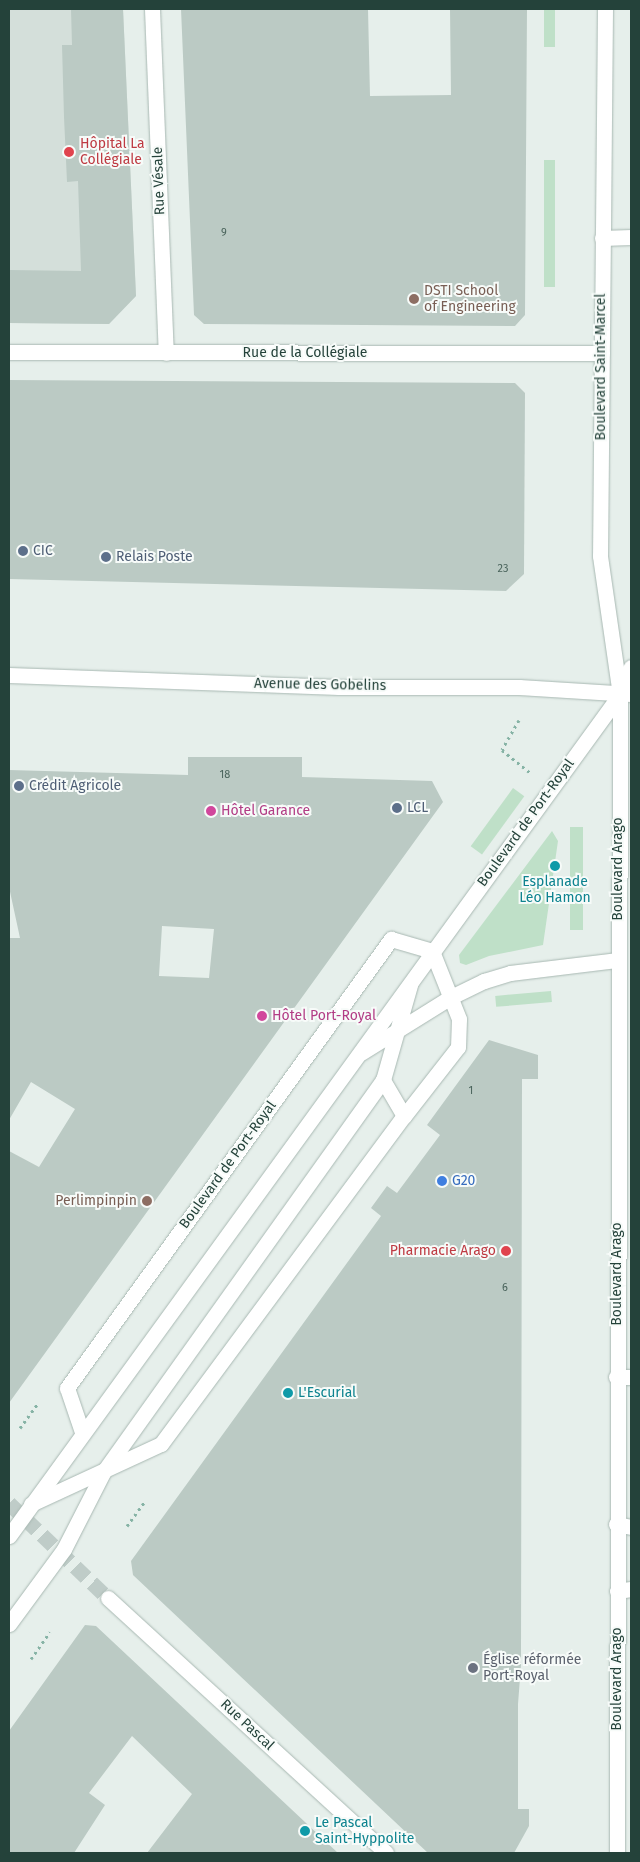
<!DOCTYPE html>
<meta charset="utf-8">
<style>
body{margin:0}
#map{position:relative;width:640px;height:1862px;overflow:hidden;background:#e6efeb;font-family:"Fira Sans",sans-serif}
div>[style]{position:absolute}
.built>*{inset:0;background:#d4dfda}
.green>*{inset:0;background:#bfe0c8;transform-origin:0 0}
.building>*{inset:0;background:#bbcac4}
.minor-tunnel>*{height:15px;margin-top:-7.5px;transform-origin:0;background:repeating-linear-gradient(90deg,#bfccc8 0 15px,transparent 0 23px)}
.path>*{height:3px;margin-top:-1.5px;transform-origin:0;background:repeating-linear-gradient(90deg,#86b3a5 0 2.5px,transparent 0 6.5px)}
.roads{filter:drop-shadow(0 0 1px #a8b8b2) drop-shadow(0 0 1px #a8b8b2)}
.service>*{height:15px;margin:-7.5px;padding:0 7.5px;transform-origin:7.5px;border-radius:7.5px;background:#fff}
.pedestrian>*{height:15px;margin:-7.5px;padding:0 7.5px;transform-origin:7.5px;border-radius:7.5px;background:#fff}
.minor>*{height:15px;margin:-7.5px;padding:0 7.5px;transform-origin:7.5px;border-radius:7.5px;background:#fff}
.secondary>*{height:15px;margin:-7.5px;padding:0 7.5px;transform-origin:7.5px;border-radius:7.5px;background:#fff}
.dots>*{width:14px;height:14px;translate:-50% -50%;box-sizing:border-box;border:2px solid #f7fbf9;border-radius:50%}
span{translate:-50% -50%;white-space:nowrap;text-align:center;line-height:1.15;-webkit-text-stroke:4px #f7fbf9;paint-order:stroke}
.number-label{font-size:11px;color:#4a645c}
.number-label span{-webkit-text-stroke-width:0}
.health-label{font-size:14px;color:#be3a42}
.left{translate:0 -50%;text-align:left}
.right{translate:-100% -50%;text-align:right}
.street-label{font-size:14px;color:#24423a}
.education-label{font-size:14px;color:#785e54}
.service-label{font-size:14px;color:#4e5e75}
.hotel-label{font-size:14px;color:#b23c85}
.culture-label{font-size:14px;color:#0d838f}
.shop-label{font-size:14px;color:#366cbe}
.worship-label{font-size:14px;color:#5b616d}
.frame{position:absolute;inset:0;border:10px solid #24423a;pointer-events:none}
</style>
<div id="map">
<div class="built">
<i style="clip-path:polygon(9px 9px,123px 9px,136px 296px,109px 324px,9px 323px)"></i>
</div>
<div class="green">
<i style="left:544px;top:9px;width:11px;height:38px"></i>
<i style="left:544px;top:160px;width:11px;height:127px"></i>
<i style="left:513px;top:788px;width:14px;height:72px;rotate:36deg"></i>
<i style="left:570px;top:827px;width:13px;height:103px"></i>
<i style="clip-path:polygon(552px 831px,558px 841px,543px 945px,489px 956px,466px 965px,460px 963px,459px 955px)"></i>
<i style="left:551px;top:991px;width:11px;height:56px;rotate:85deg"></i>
</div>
<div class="building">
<i style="clip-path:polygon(71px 9px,123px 9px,136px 296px,109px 324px,9px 323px,9px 270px,81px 271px,78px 181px,67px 182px,64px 117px,62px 45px,72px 45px)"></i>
<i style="clip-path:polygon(181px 9px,368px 9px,370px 96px,451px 95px,450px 9px,527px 9px,525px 315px,515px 326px,204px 324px,194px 315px)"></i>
<i style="clip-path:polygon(9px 380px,515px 383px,525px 393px,524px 574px,506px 591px,9px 579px)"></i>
<i style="clip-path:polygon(evenodd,188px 757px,302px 757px,302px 777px,432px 781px,443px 802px,9px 1403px,9px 1151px,39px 1167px,75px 1109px,31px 1082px,9px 1120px,9px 938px,20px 938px,9px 887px,9px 770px,188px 775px,188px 757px,162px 926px,214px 929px,209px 978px,159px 976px,162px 926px)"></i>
<i style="clip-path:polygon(489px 1040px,538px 1055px,538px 1079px,522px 1079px,521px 1665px,518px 1704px,518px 1809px,529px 1809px,529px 1826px,514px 1853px,428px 1853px,133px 1575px,131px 1561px,381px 1216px,371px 1208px,387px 1186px,397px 1193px,440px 1135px,427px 1125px)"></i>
<i style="clip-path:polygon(85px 1625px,96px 1626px,338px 1853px,147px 1853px,192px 1794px,132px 1736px,89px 1793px,105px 1805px,74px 1853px,9px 1853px,9px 1731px)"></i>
</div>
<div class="minor-tunnel">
<i style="left:9px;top:1503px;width:137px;rotate:43.8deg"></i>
</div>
<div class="path">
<i style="left:519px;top:720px;width:34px;rotate:120deg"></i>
<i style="left:502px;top:750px;width:38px;rotate:39deg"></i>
<i style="left:20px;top:1428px;width:32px;rotate:-54deg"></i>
<i style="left:127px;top:1526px;width:32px;rotate:-54deg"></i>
<i style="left:31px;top:1659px;width:33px;rotate:-55deg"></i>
</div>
<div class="roads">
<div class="service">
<i style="left:620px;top:694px;width:29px;rotate:-68deg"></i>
<i style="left:82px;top:1432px;width:46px;rotate:-108.8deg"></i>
<i style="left:67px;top:1388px;width:554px;rotate:-54.19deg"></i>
<i style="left:391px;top:939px;width:43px;rotate:16.3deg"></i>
<i style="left:432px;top:951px;width:73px;rotate:68.3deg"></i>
<i style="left:459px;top:1019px;width:28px;rotate:92deg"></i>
<i style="left:458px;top:1047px;width:88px;rotate:128deg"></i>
<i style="left:31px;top:1504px;width:143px;rotate:-24.8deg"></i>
<i style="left:161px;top:1444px;width:408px;rotate:-53.5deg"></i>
<i style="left:404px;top:1116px;width:42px;rotate:-120.3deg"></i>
<i style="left:9px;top:1624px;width:93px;rotate:-53.7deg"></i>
<i style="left:64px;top:1549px;width:88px;rotate:-62.9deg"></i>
<i style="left:104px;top:1471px;width:480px;rotate:-54.5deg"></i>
<i style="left:383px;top:1080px;width:99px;rotate:-74.1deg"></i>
</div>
<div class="pedestrian">
<i style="left:616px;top:1377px;width:15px"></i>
</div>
<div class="minor">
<i style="left:152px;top:9px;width:344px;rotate:87.7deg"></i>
<i style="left:602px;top:238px;width:29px;rotate:-2deg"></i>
<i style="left:9px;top:352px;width:593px;rotate:0.1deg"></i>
<i style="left:616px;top:1524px;width:15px;rotate:11deg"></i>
<i style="left:617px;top:1591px;width:14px;rotate:-8deg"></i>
<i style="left:108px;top:1598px;width:377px;rotate:42.5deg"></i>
</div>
<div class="secondary">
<i style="left:605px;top:9px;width:547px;rotate:90.52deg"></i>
<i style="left:600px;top:556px;width:139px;rotate:81.8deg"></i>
<i style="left:620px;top:694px;width:1159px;rotate:90.15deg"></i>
<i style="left:9px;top:675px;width:330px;rotate:2.1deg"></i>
<i style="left:339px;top:687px;width:180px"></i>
<i style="left:519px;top:687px;width:112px;rotate:3.6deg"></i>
<i style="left:361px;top:1053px;width:106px;rotate:-31.9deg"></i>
<i style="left:451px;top:997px;width:37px;rotate:-26deg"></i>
<i style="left:484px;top:981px;width:27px;rotate:-17deg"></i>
<i style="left:510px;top:973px;width:109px;rotate:-6.9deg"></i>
<i style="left:9px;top:1536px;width:1040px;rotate:-54.03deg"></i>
</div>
</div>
<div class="dots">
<i style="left:69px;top:152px;background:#e0444e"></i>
<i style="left:414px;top:299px;background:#8d6e63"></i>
<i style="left:23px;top:551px;background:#5c6f8a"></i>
<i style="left:106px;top:557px;background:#5c6f8a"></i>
<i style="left:19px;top:786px;background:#5c6f8a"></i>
<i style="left:397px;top:808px;background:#5c6f8a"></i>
<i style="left:211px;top:811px;background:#d1479c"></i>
<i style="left:555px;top:866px;background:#0f9aa8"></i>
<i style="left:262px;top:1016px;background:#d1479c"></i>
<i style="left:442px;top:1181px;background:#3f7fe0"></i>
<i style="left:147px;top:1201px;background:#8d6e63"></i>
<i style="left:506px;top:1251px;background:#e0444e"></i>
<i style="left:288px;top:1393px;background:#0f9aa8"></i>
<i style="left:473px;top:1668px;background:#6b7280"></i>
<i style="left:305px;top:1831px;background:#0f9aa8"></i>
</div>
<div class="number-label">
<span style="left:224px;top:233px">9</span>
<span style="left:503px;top:569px">23</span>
<span style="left:225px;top:775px">18</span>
<span style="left:471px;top:1091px">1</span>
<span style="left:505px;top:1288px">6</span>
</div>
<div class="health-label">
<span class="left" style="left:80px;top:152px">Hôpital La<br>Collégiale</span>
<span class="right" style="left:496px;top:1251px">Pharmacie Arago</span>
</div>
<div class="street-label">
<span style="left:159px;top:181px;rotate:-92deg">Rue Vésale</span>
<span style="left:305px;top:353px">Rue de la Collégiale</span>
<span style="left:601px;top:367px;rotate:-90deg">Boulevard Saint-Marcel</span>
<span style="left:320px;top:685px;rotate:1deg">Avenue des Gobelins</span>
<span style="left:526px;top:823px;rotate:-54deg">Boulevard de Port-Royal</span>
<span style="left:618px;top:869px;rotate:-90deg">Boulevard Arago</span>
<span style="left:228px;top:1165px;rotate:-54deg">Boulevard de Port-Royal</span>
<span style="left:617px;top:1274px;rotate:-90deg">Boulevard Arago</span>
<span style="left:617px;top:1679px;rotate:-90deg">Boulevard Arago</span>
<span style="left:247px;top:1725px;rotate:43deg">Rue Pascal</span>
</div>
<div class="education-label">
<span class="left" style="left:424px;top:299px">DSTI School<br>of Engineering</span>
<span class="right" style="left:137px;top:1201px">Perlimpinpin</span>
</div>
<div class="service-label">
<span class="left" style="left:33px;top:551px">CIC</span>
<span class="left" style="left:116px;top:557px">Relais Poste</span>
<span class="left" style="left:29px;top:786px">Crédit Agricole</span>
<span class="left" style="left:407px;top:808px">LCL</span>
</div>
<div class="hotel-label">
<span class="left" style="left:221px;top:811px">Hôtel Garance</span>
<span class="left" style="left:272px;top:1016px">Hôtel Port-Royal</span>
</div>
<div class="culture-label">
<span style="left:555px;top:890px">Esplanade<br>Léo Hamon</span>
<span class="left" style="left:298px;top:1393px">L'Escurial</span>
<span class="left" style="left:315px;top:1831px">Le Pascal<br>Saint-Hyppolite</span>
</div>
<div class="shop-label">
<span class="left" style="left:452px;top:1181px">G20</span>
</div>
<div class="worship-label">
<span class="left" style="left:483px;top:1668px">Église réformée<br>Port-Royal</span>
</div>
<div class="frame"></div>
</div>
